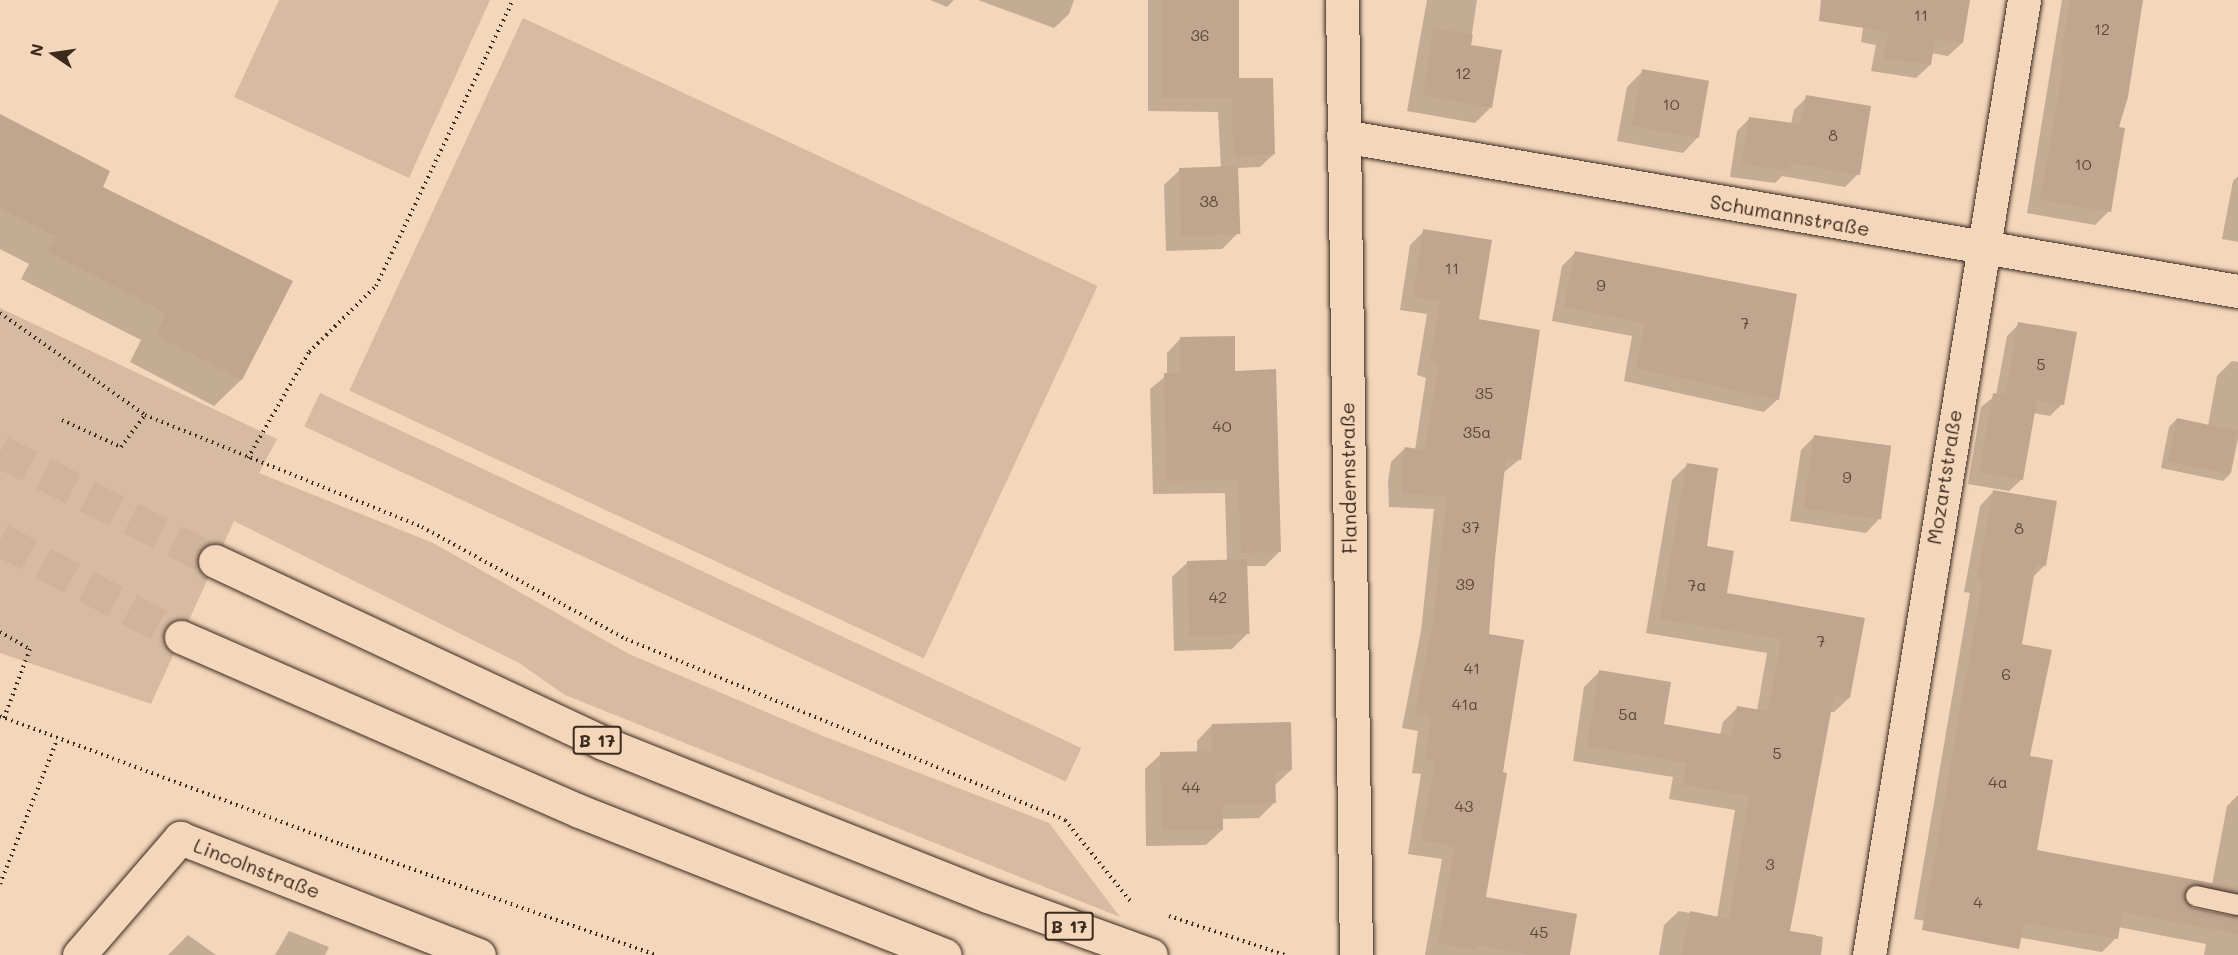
<!DOCTYPE html>
<meta charset="utf-8">
<style>
body{margin:0}
#map{position:relative;width:2238px;height:955px;overflow:hidden;background:#f4d6ba;font-family:Mali,sans-serif}
div>[style]{position:absolute}
.green>*{inset:0;background:#d6baa1;transform-origin:0 0}
.shadow>*{inset:0;background:#0003}
.building>*{inset:0;background:#c0a68f;transform-origin:0 0}
.trunk-tunnel>*{height:33px;margin-top:-16.5px;transform-origin:0;background:repeating-linear-gradient(90deg,#cfb49b 0 33px,transparent 0 49px)}
.path>*{height:4px;margin-top:-2px;transform-origin:0;background:repeating-linear-gradient(90deg,#3b2a1e 0 1.5px,transparent 0 6px)}
.roads{filter:drop-shadow(0 0 2px #3b2a1e) drop-shadow(0 0 2px #3b2a1e)}
.service>*{height:20px;margin:-10px;padding:0 10px;transform-origin:10px;border-radius:10px;background:#f4d6ba}
.minor>*{height:33px;margin:-16.5px;padding:0 16.5px;transform-origin:16.5px;border-radius:16.5px;background:#f4d6ba}
.trunk>*{height:33px;margin:-16.5px;padding:0 16.5px;transform-origin:16.5px;border-radius:16.5px;background:#f4d6ba}
span{translate:-50% -50%;white-space:nowrap;text-align:center;line-height:1.15;-webkit-text-stroke:5px #f4d6ba;paint-order:stroke}
.number-label{font-size:16px;color:#5c493a}
.number-label span{-webkit-text-stroke-width:0}
.shield-label span{padding:2px 4px;background:#f4d6ba;border:2px solid;border-radius:4px;-webkit-text-stroke-width:0}
.shield-label{font-size:18px;color:#3b2a1e;font-weight:700}
.street-label{font-size:20px;color:#3b2a1e}
.north{position:absolute;left:24px;top:24px;width:60px;height:60px;-webkit-text-stroke:4px #f4d6ba;paint-order:stroke;rotate:283deg;font-size:16px;font-weight:700;line-height:24px;text-align:center;color:#3b2a1e}
.north::after{content:'';display:block;margin:auto;width:21px;height:27px;background:#3b2a1e;clip-path:polygon(50% 0,100% 100%,50% 72%,0 100%)}
</style>
<div id="map">
<div class="green">
<i style="clip-path:polygon(279px 0,490px 0,409px 178px,234px 97px)"></i>
<i style="left:523px;top:18px;width:634px;height:411px;rotate:25deg"></i>
<i style="clip-path:polygon(0 308px,277px 439px,259px 473px,433px 543px,629px 654px,823px 736px,1049px 823px,1120px 917px,565px 695px,519px 663px,234px 521px,151px 704px,0 653px)"></i>
<i style="left:320px;top:393px;width:840px;height:37px;rotate:25deg"></i>
</div>
<div class="shadow">
<i style="clip-path:polygon(930px 0,954px 0,947px 7px)"></i>
<i style="clip-path:polygon(978px 0,1074px 0,1069px 14px,1054px 28px)"></i>
<i style="clip-path:polygon(1148px 0,1238px 0,1237px 80px,1274px 154px,1260px 167px,1236px 168px,1238px 233px,1222px 249px,1166px 251px,1164px 185px,1180px 170px,1221px 168px,1218px 112px,1148px 111px)"></i>
<i style="clip-path:polygon(1427px 0,1477px 0,1470px 46px,1491px 107px,1475px 123px,1407px 111px)"></i>
<i style="clip-path:polygon(1867px 0,1968px 0,1962px 43px,1948px 56px,1931px 53px,1930px 65px,1916px 78px,1871px 71px,1876px 45px,1861px 42px)"></i>
<i style="clip-path:polygon(2062px 0,2141px 0,2117px 128px,2109px 211px,2095px 225px,2027px 213px)"></i>
<i style="clip-path:polygon(1643px 71px,1698px 137px,1683px 153px,1617px 141px,1627px 87px)"></i>
<i style="clip-path:polygon(1807px 97px,1858px 174px,1845px 187px,1782px 176px,1775px 183px,1730px 177px,1737px 131px,1750px 118px,1791px 124px,1794px 110px)"></i>
<i style="clip-path:polygon(0 115px,101px 187px,291px 282px,241px 380px,214px 406px,130px 362px,141px 340px,21px 279px,29px 264px,0 249px)"></i>
<i style="clip-path:polygon(2238px 176px,2238px 242px,2222px 239px,2233px 181px)"></i>
<i style="clip-path:polygon(1424px 231px,1477px 321px,1520px 459px,1503px 473px,1487px 635px,1484px 899px,1569px 955px,1425px 955px,1442px 859px,1408px 854px,1421px 774px,1412px 773px,1418px 731px,1402px 728px,1421px 631px,1434px 509px,1389px 507px,1388px 482px,1391px 462px,1405px 448px,1415px 450px,1426px 378px,1417px 375px,1427px 314px,1400px 310px,1410px 245px)"></i>
<i style="clip-path:polygon(1575px 253px,1778px 399px,1764px 412px,1624px 381px,1632px 336px,1552px 321px,1562px 266px)"></i>
<i style="clip-path:polygon(2019px 324px,2062px 404px,2050px 416px,2033px 413px,2022px 479px,2009px 491px,1968px 484px,1981px 407px,1996px 395px,2007px 336px)"></i>
<i style="clip-path:polygon(1181px 338px,1234px 372px,1280px 551px,1265px 566px,1246px 566px,1247px 634px,1232px 649px,1174px 651px,1172px 577px,1188px 562px,1227px 561px,1225px 493px,1153px 494px,1150px 389px,1167px 375px,1167px 353px)"></i>
<i style="clip-path:polygon(2232px 361px,2238px 362px,2238px 439px,2231px 473px,2223px 481px,2161px 468px,2169px 427px,2177px 419px,2208px 426px,2217px 376px)"></i>
<i style="clip-path:polygon(1814px 437px,1879px 519px,1866px 533px,1790px 521px,1801px 450px)"></i>
<i style="clip-path:polygon(1687px 465px,1706px 547px,1725px 595px,1863px 619px,1849px 698px,1834px 712px,1830px 712px,1788px 931px,1816px 935px,1812px 955px,1659px 955px,1664px 925px,1679px 911px,1717px 918px,1735px 810px,1669px 799px,1673px 777px,1573px 761px,1584px 687px,1599px 672px,1662px 725px,1720px 735px,1723px 722px,1737px 708px,1757px 711px,1767px 653px,1646px 633px,1672px 480px)"></i>
<i style="clip-path:polygon(evenodd,1993px 492px,2045px 565px,2032px 578px,2021px 645px,2036px 852px,2212px 885px,2227px 806px,2238px 795px,2238px 955px,2204px 955px,2206px 944px,2118px 927px,2116px 938px,2102px 952px,1914px 919px,1970px 593px,1964px 592px,1980px 506px,1993px 492px,2185px 898px,2233px 910px,2233px 918px,2192px 909px,2185px 898px)"></i>
<i style="clip-path:polygon(1212px 725px,1291px 770px,1274px 786px,1274px 803px,1259px 818px,1221px 819px,1222px 830px,1206px 845px,1146px 846px,1145px 769px,1161px 754px,1197px 753px,1197px 741px)"></i>
<i style="clip-path:polygon(289px 931px,329px 947px,325px 955px,275px 955px)"></i>
<i style="clip-path:polygon(188px 935px,216px 955px,168px 955px)"></i>
</div>
<div class="building">
<i style="clip-path:polygon(1161px 0,1239px 0,1239px 78px,1273px 78px,1275px 154px,1234px 156px,1231px 98px,1161px 98px)"></i>
<i style="clip-path:polygon(1821px 0,1970px 0,1963px 43px,1935px 39px,1931px 65px,1883px 58px,1889px 32px,1819px 21px)"></i>
<i style="clip-path:polygon(2070px 0,2143px 0,2128px 97px,2119px 127px,2125px 128px,2111px 212px,2040px 200px,2065px 58px,2061px 57px)"></i>
<i style="clip-path:polygon(1434px 28px,1473px 35px,1471px 45px,1502px 50px,1492px 108px,1423px 95px)"></i>
<i style="left:1642px;top:69px;width:68px;height:58px;rotate:10deg"></i>
<i style="clip-path:polygon(1806px 95px,1871px 106px,1860px 175px,1791px 163px,1790px 171px,1742px 164px,1749px 117px,1801px 124px)"></i>
<i style="clip-path:polygon(0 114px,110px 171px,103px 187px,293px 281px,242px 380px,156px 335px,166px 313px,47px 251px,55px 236px,0 208px)"></i>
<i style="left:1238px;top:166px;width:68px;height:59px;rotate:88deg"></i>
<i style="clip-path:polygon(1423px 229px,1492px 240px,1479px 319px,1540px 330px,1521px 460px,1506px 457px,1495px 558px,1489px 634px,1524px 640px,1503px 772px,1507px 773px,1486px 897px,1577px 914px,1570px 955px,1530px 955px,1477px 945px,1476px 950px,1438px 943px,1455px 846px,1421px 840px,1435px 761px,1425px 759px,1431px 717px,1415px 714px,1434px 616px,1447px 496px,1402px 494px,1401px 467px,1405px 447px,1425px 450px,1439px 364px,1430px 362px,1440px 301px,1413px 297px)"></i>
<i style="clip-path:polygon(1575px 251px,1797px 294px,1779px 400px,1636px 368px,1645px 323px,1564px 307px)"></i>
<i style="clip-path:polygon(2018px 322px,2077px 332px,2064px 405px,2037px 400px,2023px 480px,1980px 472px,1993px 393px,2016px 397px,2006px 395px)"></i>
<i style="clip-path:polygon(1235px 336px,1235px 371px,1276px 369px,1281px 552px,1241px 553px,1238px 480px,1167px 481px,1164px 373px,1181px 373px,1180px 337px)"></i>
<i style="left:2177px;top:418px;width:62px;height:44px;rotate:12deg"></i>
<i style="left:1814px;top:435px;width:78px;height:74px;rotate:8deg"></i>
<i style="clip-path:polygon(1687px 463px,1718px 468px,1707px 546px,1734px 551px,1727px 593px,1865px 618px,1850px 698px,1834px 696px,1790px 931px,1823px 937px,1821px 955px,1682px 955px,1690px 911px,1729px 919px,1749px 796px,1683px 785px,1687px 763px,1587px 746px,1599px 670px,1671px 682px,1664px 724px,1732px 736px,1737px 706px,1768px 711px,1781px 639px,1660px 619px)"></i>
<i style="clip-path:polygon(1993px 490px,2057px 501px,2046px 566px,2036px 564px,2022px 644px,2052px 650px,2030px 756px,2053px 760px,2037px 850px,2238px 888px,2238px 893px,2193px 884px,2184px 894px,2193px 908px,2238px 917px,2238px 934px,2122px 912px,2118px 939px,2024px 923px,2019px 949px,1922px 930px,1983px 579px,1977px 578px)"></i>
<i style="left:1247px;top:559px;width:75px;height:60px;rotate:88deg"></i>
<i style="clip-path:polygon(1291px 722px,1292px 770px,1275px 771px,1276px 803px,1223px 804px,1223px 830px,1162px 831px,1160px 752px,1212px 751px,1212px 724px)"></i>
</div>
<div class="trunk-tunnel">
<i style="left:0;top:451px;width:242px;rotate:27.1deg"></i>
<i style="left:0;top:539px;width:206px;rotate:28.4deg"></i>
</div>
<div class="path">
<i style="left:0;top:313px;width:177px;rotate:35.1deg"></i>
<i style="left:145px;top:415px;width:299px;rotate:22deg"></i>
<i style="left:422px;top:527px;width:233px;rotate:28.8deg"></i>
<i style="left:626px;top:639px;width:475px;rotate:22.4deg"></i>
<i style="left:1065px;top:820px;width:105px;rotate:51.2deg"></i>
<i style="left:62px;top:420px;width:65px;rotate:24.6deg"></i>
<i style="left:121px;top:447px;width:40px;rotate:-53deg"></i>
<i style="left:248px;top:458px;width:122px;rotate:-60.1deg"></i>
<i style="left:309px;top:352px;width:94px;rotate:-44.6deg"></i>
<i style="left:376px;top:286px;width:317px;rotate:-64.4deg"></i>
<i style="left:0;top:632px;width:34px;rotate:30deg"></i>
<i style="left:30px;top:649px;width:74px;rotate:110.6deg"></i>
<i style="left:0;top:716px;width:364px;rotate:20.6deg"></i>
<i style="left:341px;top:844px;width:334px;rotate:19.4deg"></i>
<i style="left:0;top:884px;width:155px;rotate:-68.4deg"></i>
<i style="left:1169px;top:916px;width:122px;rotate:18.6deg"></i>
</div>
<div class="roads">
<div class="service">
<i style="left:2196px;top:896px;width:43px;rotate:12.1deg"></i>
</div>
<div class="minor">
<i style="left:1342px;top:0;width:955px;rotate:89.16deg"></i>
<i style="left:1343px;top:136px;width:908px;rotate:9.83deg"></i>
<i style="left:79px;top:955px;width:155px;rotate:-49.2deg"></i>
<i style="left:180px;top:838px;width:321px;rotate:21.4deg"></i>
<i style="left:1869px;top:955px;width:967px;rotate:-80.78deg"></i>
</div>
<div class="trunk">
<i style="left:215px;top:561px;width:429px;rotate:25.1deg"></i>
<i style="left:603px;top:743px;width:414px;rotate:21.7deg"></i>
<i style="left:988px;top:896px;width:173px;rotate:19.9deg"></i>
<i style="left:181px;top:637px;width:434px;rotate:23.6deg"></i>
<i style="left:579px;top:811px;width:393px;rotate:21.5deg"></i>
</div>
</div>
<div class="number-label">
<span style="left:1921px;top:15px">11</span>
<span style="left:2102px;top:29px">12</span>
<span style="left:1200px;top:35px">36</span>
<span style="left:1463px;top:73px">12</span>
<span style="left:1671px;top:104px">10</span>
<span style="left:1833px;top:135px">8</span>
<span style="left:2083px;top:164px">10</span>
<span style="left:1209px;top:201px">38</span>
<span style="left:1452px;top:268px">11</span>
<span style="left:1601px;top:285px">9</span>
<span style="left:1745px;top:323px">7</span>
<span style="left:2041px;top:364px">5</span>
<span style="left:1484px;top:393px">35</span>
<span style="left:1222px;top:426px">40</span>
<span style="left:1477px;top:432px">35a</span>
<span style="left:1847px;top:477px">9</span>
<span style="left:1471px;top:527px">37</span>
<span style="left:2019px;top:528px">8</span>
<span style="left:1465px;top:584px">39</span>
<span style="left:1697px;top:585px">7a</span>
<span style="left:1218px;top:597px">42</span>
<span style="left:1821px;top:641px">7</span>
<span style="left:1472px;top:668px">41</span>
<span style="left:2006px;top:674px">6</span>
<span style="left:1465px;top:704px">41a</span>
<span style="left:1628px;top:714px">5a</span>
<span style="left:1777px;top:753px">5</span>
<span style="left:1998px;top:782px">4a</span>
<span style="left:1191px;top:787px">44</span>
<span style="left:1464px;top:806px">43</span>
<span style="left:1770px;top:864px">3</span>
<span style="left:1978px;top:902px">4</span>
<span style="left:1539px;top:932px">45</span>
</div>
<div class="shield-label">
<span style="left:597px;top:740px">B 17</span>
<span style="left:1069px;top:926px">B 17</span>
</div>
<div class="street-label">
<span style="left:1790px;top:215px;rotate:10deg">Schumannstraße</span>
<span style="left:1944px;top:477px;rotate:-81deg">Mozartstraße</span>
<span style="left:1348px;top:478px;rotate:-91deg">Flandernstraße</span>
<span style="left:257px;top:868px;rotate:21deg">Lincolnstraße</span>
</div>
<div class="north">N</div>
</div>
